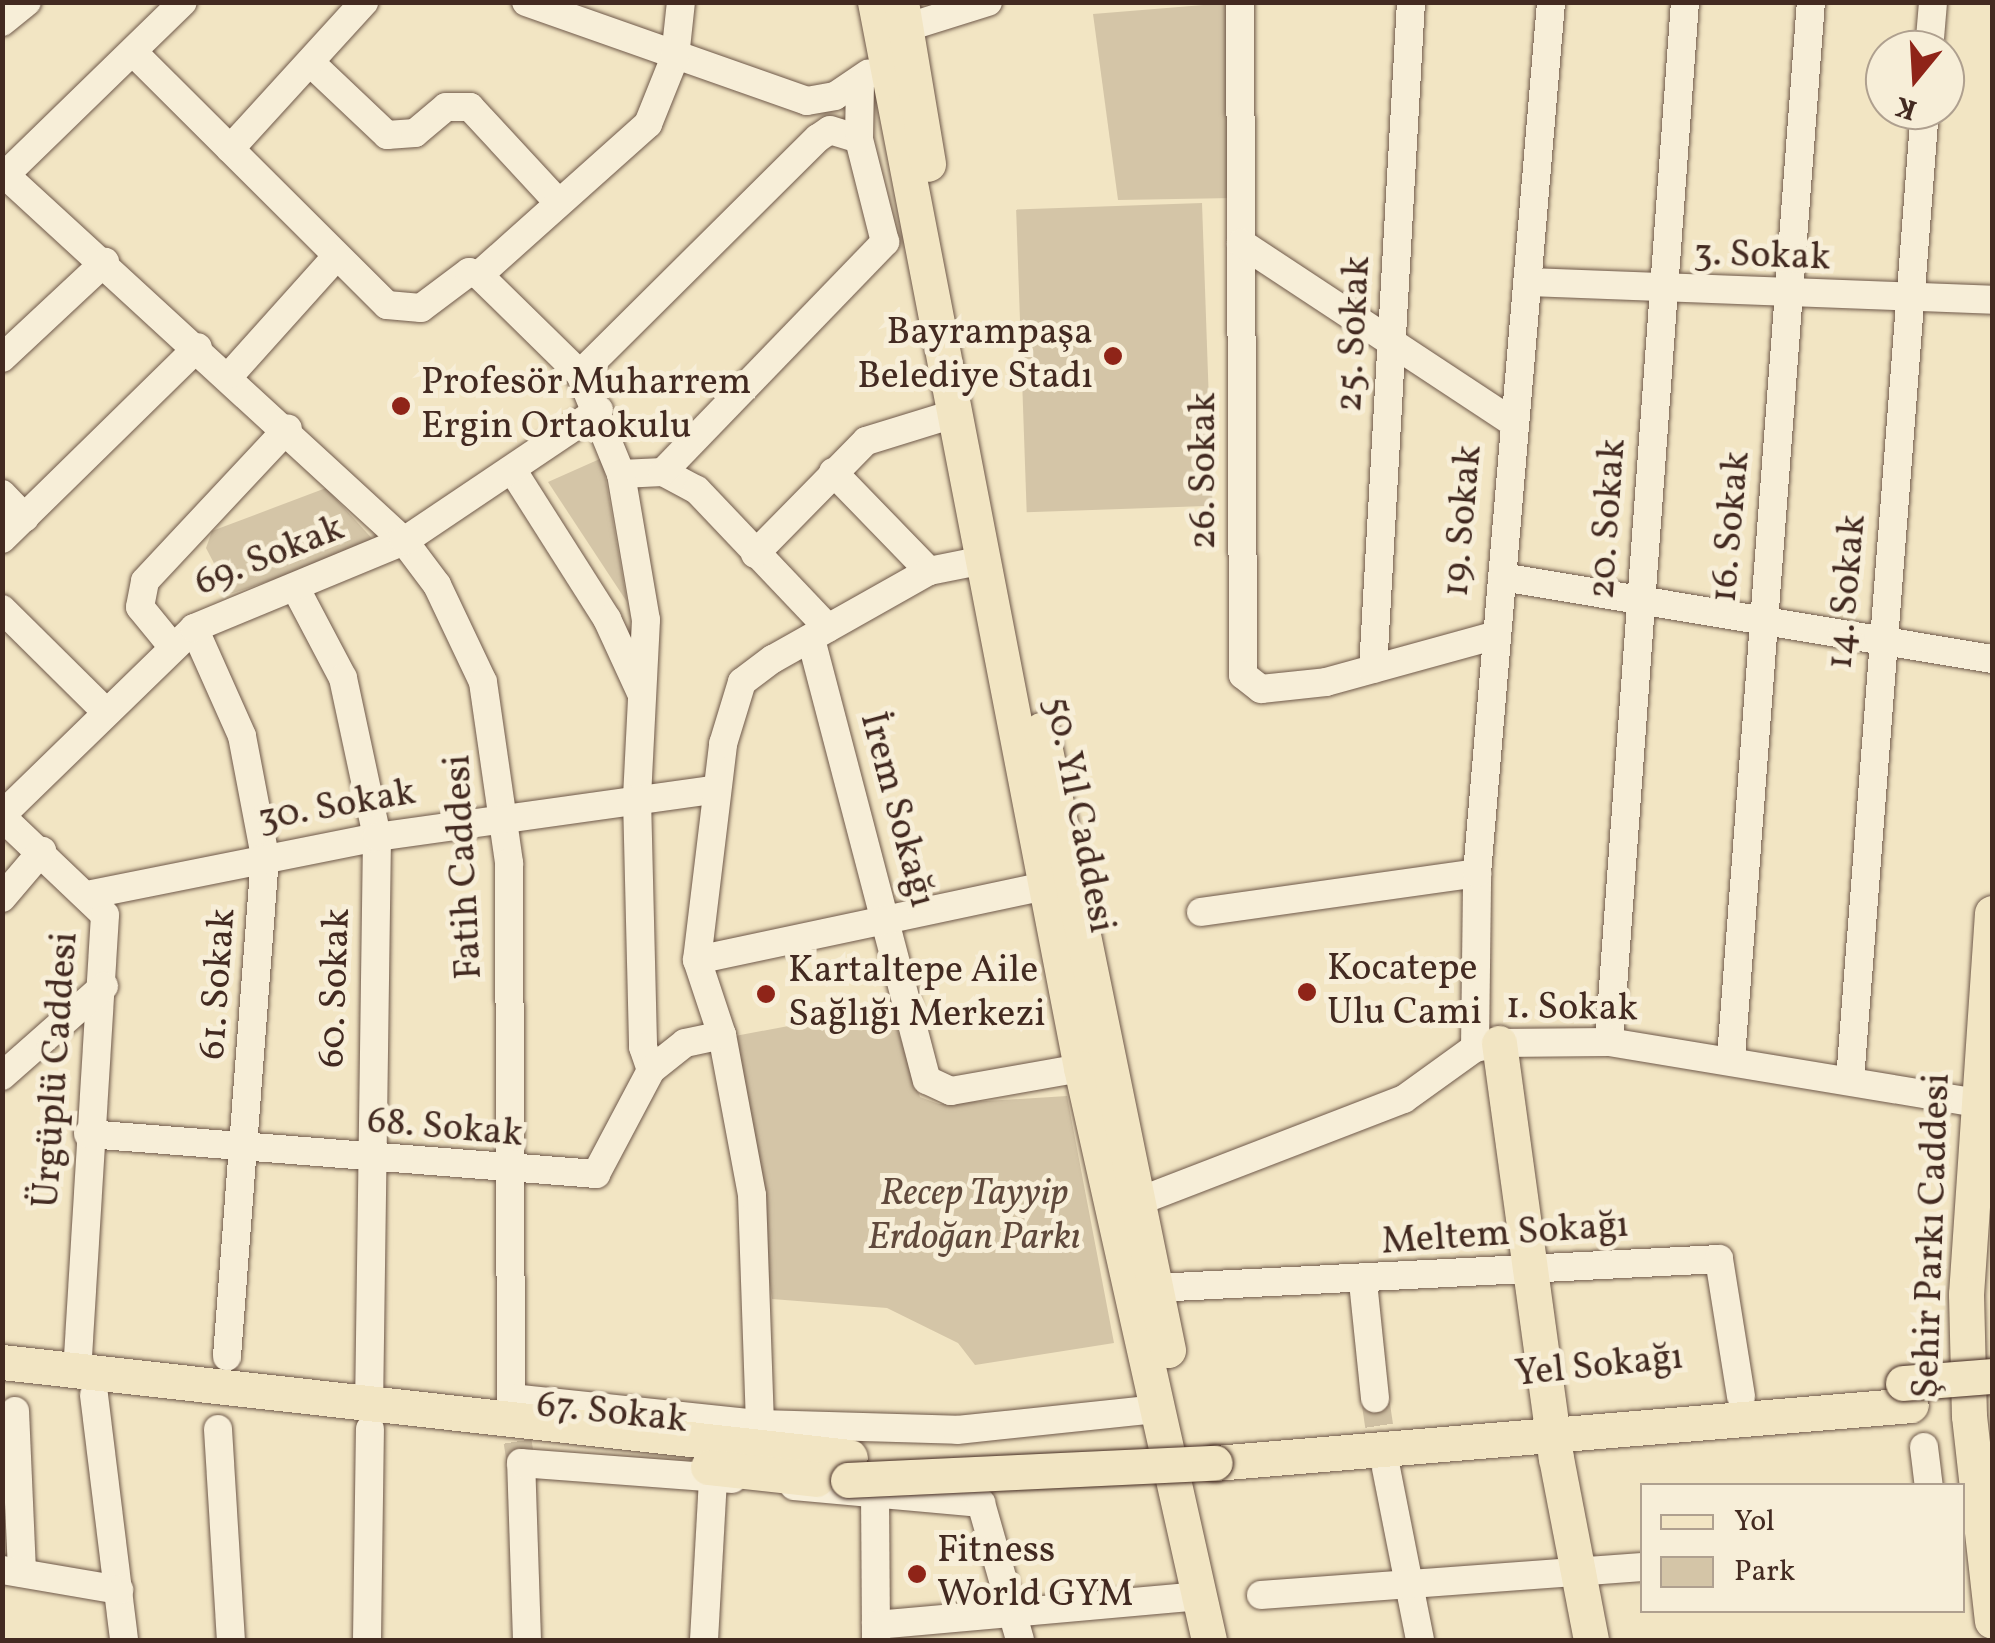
<!DOCTYPE html>
<meta charset="utf-8">
<style>
body{margin:0}
#map{position:relative;width:1995px;height:1643px;overflow:hidden;background:#f2e5c3;font-family:Vollkorn,serif}
div>[style]{position:absolute}
.green>*{inset:0;background:#d4c5a7;transform-origin:0 0}
.minor-tunnel>*{height:28px;margin-top:-14px;transform-origin:0;background:repeating-linear-gradient(90deg,#cfc0a3 0 28px,transparent 0 42px)}
.roads{filter:drop-shadow(0 0 2px #6f594a) drop-shadow(0 0 2px #6f594a)}
.minor>*{height:28px;margin:-14px;padding:0 14px;transform-origin:14px;border-radius:14px;background:#f7eed8}
.major>*{height:35px;margin:-17.5px;padding:0 17.5px;transform-origin:17.5px;border-radius:17.5px;background:#f2e5c3}
.bridges{filter:drop-shadow(0 0 2px #432a21) drop-shadow(0 0 2px #432a21)}
.major-bridge>*{height:35px;margin:-17.5px;padding:0 17.5px;transform-origin:17.5px;border-radius:17.5px;background:#f2e5c3}
.dots>*{width:28px;height:28px;translate:-50% -50%;box-sizing:border-box;border:5px solid #f7eed8;border-radius:50%}
span{translate:-50% -50%;white-space:nowrap;text-align:center;line-height:1.15;-webkit-text-stroke:10px #f7eed8;paint-order:stroke}
.street-label{font-size:38px;color:#432a21}
.poi-label{font-size:38px;color:#432a21}
.right{translate:-100% -50%;text-align:right}
.left{translate:0 -50%;text-align:left}
.park-label{font-size:38px;color:#60493c;font-style:italic}
.frame{position:absolute;inset:0;border:5px solid #432a21;pointer-events:none}
.legend{position:absolute;left:1640px;top:1483px;width:325px;height:130px;box-sizing:border-box;background:#f7eed8;border:2px solid #afa08f;margin:0;padding:12px 18px;list-style:none;font-size:30px;color:#432a21}
.legend li{display:flex;align-items:center;gap:20px;height:50px}
.legend b{width:50px;border:2px solid #afa08f}
.north{position:absolute;left:1865px;top:30px;width:100px;height:100px;box-sizing:border-box;background:#f7eed8;border:2px solid #afa08f;border-radius:50%;rotate:198deg;font-size:28px;font-weight:700;line-height:40px;text-align:center;color:#432a21}
.north::after{content:'';display:block;margin:auto;width:35px;height:45px;background:#8f2418;clip-path:polygon(50% 0,100% 100%,50% 72%,0 100%)}
</style>
<div id="map">
<div class="green">
<i style="clip-path:polygon(1228px 3px,1234px 198px,1118px 200px,1093px 14px)"></i>
<i style="left:1202px;top:203px;width:303px;height:186px;rotate:88deg"></i>
<i style="clip-path:polygon(602px 458px,627px 602px,548px 482px)"></i>
<i style="clip-path:polygon(326px 488px,378px 545px,230px 594px,206px 548px,212px 531px)"></i>
<i style="clip-path:polygon(890px 1007px,920px 1097px,939px 1104px,1067px 1096px,1114px 1343px,975px 1365px,958px 1343px,887px 1308px,772px 1299px,735px 1036px)"></i>
</div>
<div class="minor-tunnel">
<i style="left:1375px;top:1398px;width:69px;rotate:81.6deg"></i>
<i style="left:511px;top:1400px;width:64px;rotate:81deg"></i>
</div>
<div class="roads">
<div class="minor">
<i style="left:526px;top:2px;width:298px;rotate:19.4deg"></i>
<i style="left:807px;top:101px;width:28px;rotate:-10deg"></i>
<i style="left:835px;top:96px;width:40px;rotate:-34deg"></i>
<i style="left:1240px;top:2px;width:673px;rotate:89.74deg"></i>
<i style="left:1243px;top:675px;width:23px;rotate:38deg"></i>
<i style="left:1261px;top:689px;width:65px;rotate:-6.1deg"></i>
<i style="left:1326px;top:682px;width:177px;rotate:-15.4deg"></i>
<i style="left:2px;top:22px;width:32px;rotate:-39deg"></i>
<i style="left:905px;top:28px;width:87px;rotate:-17.4deg"></i>
<i style="left:1929px;top:50px;width:48px;rotate:-85.2deg"></i>
<i style="left:134px;top:53px;width:357px;rotate:44.9deg"></i>
<i style="left:387px;top:305px;width:34px;rotate:5deg"></i>
<i style="left:421px;top:308px;width:60px;rotate:-36.9deg"></i>
<i style="left:469px;top:272px;width:10px;rotate:17deg"></i>
<i style="left:313px;top:65px;width:102px;rotate:43.4deg"></i>
<i style="left:387px;top:135px;width:28px;rotate:-4deg"></i>
<i style="left:415px;top:133px;width:40px;rotate:-40deg"></i>
<i style="left:446px;top:107px;width:24px"></i>
<i style="left:470px;top:107px;width:129px;rotate:47.2deg"></i>
<i style="left:230px;top:149px;width:199px;rotate:-47.6deg"></i>
<i style="left:2px;top:172px;width:546px;rotate:42.55deg"></i>
<i style="left:404px;top:541px;width:55px;rotate:53.1deg"></i>
<i style="left:437px;top:585px;width:107px;rotate:64.6deg"></i>
<i style="left:483px;top:682px;width:183px;rotate:81.8deg"></i>
<i style="left:509px;top:863px;width:535px;rotate:89.79deg"></i>
<i style="left:511px;top:1398px;width:250px;rotate:6deg"></i>
<i style="left:760px;top:1424px;width:197px;rotate:1.7deg"></i>
<i style="left:957px;top:1430px;width:200px;rotate:-6deg"></i>
<i style="left:2px;top:178px;width:252px;rotate:-44.2deg"></i>
<i style="left:1241px;top:243px;width:327px;rotate:33.4deg"></i>
<i style="left:479px;top:275px;width:141px;rotate:44.4deg"></i>
<i style="left:580px;top:374px;width:108px;rotate:67.7deg"></i>
<i style="left:621px;top:474px;width:42px;rotate:-2.7deg"></i>
<i style="left:663px;top:472px;width:38px;rotate:28deg"></i>
<i style="left:697px;top:490px;width:190px;rotate:46.5deg"></i>
<i style="left:479px;top:275px;width:227px;rotate:-41.8deg"></i>
<i style="left:648px;top:124px;width:72px;rotate:-68.1deg"></i>
<i style="left:675px;top:57px;width:55px;rotate:-83.8deg"></i>
<i style="left:1530px;top:282px;width:462px;rotate:2.2deg"></i>
<i style="left:2px;top:358px;width:141px;rotate:-43deg"></i>
<i style="left:231px;top:374px;width:157px;rotate:-48.1deg"></i>
<i style="left:580px;top:374px;width:335px;rotate:-44.8deg"></i>
<i style="left:818px;top:138px;width:14px;rotate:-34deg"></i>
<i style="left:830px;top:130px;width:30px;rotate:17deg"></i>
<i style="left:663px;top:472px;width:320px;rotate:-46deg"></i>
<i style="left:885px;top:242px;width:106px;rotate:-104.2deg"></i>
<i style="left:859px;top:139px;width:56px;rotate:-89deg"></i>
<i style="left:833px;top:472px;width:138px;rotate:45.9deg"></i>
<i style="left:515px;top:474px;width:172px;rotate:57.6deg"></i>
<i style="left:607px;top:619px;width:81px;rotate:65.3deg"></i>
<i style="left:621px;top:474px;width:148px;rotate:80.3deg"></i>
<i style="left:646px;top:620px;width:178px;rotate:92.9deg"></i>
<i style="left:637px;top:798px;width:249px;rotate:88.6deg"></i>
<i style="left:643px;top:1047px;width:24px;rotate:71deg"></i>
<i style="left:2px;top:494px;width:33px;rotate:46deg"></i>
<i style="left:2px;top:539px;width:274px;rotate:-44.4deg"></i>
<i style="left:755px;top:554px;width:158px;rotate:-45.5deg"></i>
<i style="left:866px;top:441px;width:92px;rotate:-17.1deg"></i>
<i style="left:1502px;top:577px;width:497px;rotate:9.5deg"></i>
<i style="left:295px;top:587px;width:103px;rotate:62.2deg"></i>
<i style="left:343px;top:678px;width:163px;rotate:77.9deg"></i>
<i style="left:377px;top:837px;width:570px;rotate:90.8deg"></i>
<i style="left:2px;top:609px;width:145px;rotate:44.7deg"></i>
<i style="left:194px;top:628px;width:118px;rotate:66deg"></i>
<i style="left:242px;top:736px;width:123px;rotate:79.2deg"></i>
<i style="left:265px;top:857px;width:501px;rotate:94.35deg"></i>
<i style="left:811px;top:639px;width:456px;rotate:75.3deg"></i>
<i style="left:927px;top:1080px;width:26px;rotate:25deg"></i>
<i style="left:951px;top:1091px;width:132px;rotate:-10deg"></i>
<i style="left:171px;top:645px;width:49px;rotate:-129.2deg"></i>
<i style="left:140px;top:607px;width:26px;rotate:-79deg"></i>
<i style="left:145px;top:581px;width:209px;rotate:-46.9deg"></i>
<i style="left:1373px;top:669px;width:668px;rotate:-86.74deg"></i>
<i style="left:2px;top:815px;width:268px;rotate:-44.2deg"></i>
<i style="left:194px;top:628px;width:227px;rotate:-22.5deg"></i>
<i style="left:404px;top:541px;width:235px;rotate:-33.9deg"></i>
<i style="left:2px;top:817px;width:142px;rotate:43.6deg"></i>
<i style="left:105px;top:915px;width:458px;rotate:93.5deg"></i>
<i style="left:92px;top:894px;width:291px;rotate:-11.3deg"></i>
<i style="left:377px;top:837px;width:343px;rotate:-8deg"></i>
<i style="left:2px;top:898px;width:62px;rotate:-49.6deg"></i>
<i style="left:1201px;top:912px;width:279px;rotate:-8deg"></i>
<i style="left:697px;top:960px;width:360px;rotate:-12deg"></i>
<i style="left:1609px;top:1042px;width:1043px;rotate:-85.82deg"></i>
<i style="left:1475px;top:1048px;width:175px;rotate:-89.3deg"></i>
<i style="left:1477px;top:873px;width:874px;rotate:-85.14deg"></i>
<i style="left:1731px;top:1058px;width:1059px;rotate:-85.67deg"></i>
<i style="left:2px;top:1076px;width:136px;rotate:-41.4deg"></i>
<i style="left:1850px;top:1080px;width:973px;rotate:-85.58deg"></i>
<i style="left:88px;top:1134px;width:510px;rotate:4.5deg"></i>
<i style="left:596px;top:1174px;width:118px;rotate:-62.1deg"></i>
<i style="left:651px;top:1070px;width:43px;rotate:-38.5deg"></i>
<i style="left:685px;top:1043px;width:38px;rotate:-12deg"></i>
<i style="left:1137px;top:1202px;width:286px;rotate:-21.1deg"></i>
<i style="left:1404px;top:1099px;width:87px;rotate:-35.7deg"></i>
<i style="left:1475px;top:1048px;width:25px;rotate:-12deg"></i>
<i style="left:1499px;top:1043px;width:110px;rotate:-0.5deg"></i>
<i style="left:1609px;top:1042px;width:374px;rotate:9.4deg"></i>
<i style="left:1363px;top:1282px;width:117px;rotate:84.1deg"></i>
<i style="left:1155px;top:1288px;width:565px;rotate:-2.94deg"></i>
<i style="left:1719px;top:1259px;width:139px;rotate:80.9deg"></i>
<i style="left:94px;top:1395px;width:247px;rotate:83deg"></i>
<i style="left:15px;top:1411px;width:162px;rotate:87.5deg"></i>
<i style="left:760px;top:1424px;width:229px;rotate:-92deg"></i>
<i style="left:752px;top:1195px;width:163px;rotate:-100.6deg"></i>
<i style="left:722px;top:1035px;width:79px;rotate:-108.4deg"></i>
<i style="left:697px;top:960px;width:218px;rotate:-83.1deg"></i>
<i style="left:723px;top:744px;width:65px;rotate:-73deg"></i>
<i style="left:742px;top:682px;width:39px;rotate:-37deg"></i>
<i style="left:773px;top:659px;width:179px;rotate:-29.4deg"></i>
<i style="left:929px;top:571px;width:56px;rotate:-11.3deg"></i>
<i style="left:218px;top:1429px;width:211px;rotate:86.5deg"></i>
<i style="left:1924px;top:1447px;width:39px;rotate:83deg"></i>
<i style="left:1386px;top:1468px;width:175px;rotate:78.8deg"></i>
<i style="left:794px;top:1486px;width:188px;rotate:5.2deg"></i>
<i style="left:981px;top:1503px;width:142px;rotate:74.1deg"></i>
<i style="left:875px;top:1492px;width:148px;rotate:89.6deg"></i>
<i style="left:2px;top:1570px;width:119px;rotate:9.7deg"></i>
<i style="left:1261px;top:1595px;width:382px;rotate:-4.2deg"></i>
<i style="left:876px;top:1625px;width:323px;rotate:-5.1deg"></i>
<i style="left:367px;top:1640px;width:211px;rotate:-89.2deg"></i>
<i style="left:527px;top:1640px;width:177px;rotate:-91.9deg"></i>
<i style="left:521px;top:1463px;width:212px;rotate:4.3deg"></i>
<i style="left:704px;top:1640px;width:163px;rotate:-86.8deg"></i>
</div>
<div class="major">
<i style="left:875px;top:2px;width:1086px;rotate:79.06deg"></i>
<i style="left:1081px;top:1068px;width:586px;rotate:77.39deg"></i>
<i style="left:901px;top:2px;width:164px;rotate:80.5deg"></i>
<i style="left:1041px;top:730px;width:633px;rotate:78.42deg"></i>
<i style="left:1992px;top:913px;width:382px;rotate:93.9deg"></i>
<i style="left:1966px;top:1294px;width:122px;rotate:88.6deg"></i>
<i style="left:1969px;top:1416px;width:206px;rotate:83.6deg"></i>
<i style="left:1499px;top:1043px;width:419px;rotate:82.2deg"></i>
<i style="left:1556px;top:1458px;width:185px;rotate:79.1deg"></i>
<i style="left:2px;top:1362px;width:853px;rotate:6.39deg"></i>
<i style="left:1215px;top:1463px;width:698px;rotate:-4.76deg"></i>
<i style="left:708px;top:1467px;width:109px;rotate:6.3deg"></i>
</div>
</div>
<div class="bridges">
<div class="major-bridge">
<i style="left:1903px;top:1383px;width:89px;rotate:-4.5deg"></i>
<i style="left:848px;top:1480px;width:367px;rotate:-2.7deg"></i>
</div>
</div>
<div class="dots">
<i style="left:1113px;top:356px;background:#8f2418"></i>
<i style="left:401px;top:406px;background:#8f2418"></i>
<i style="left:1307px;top:992px;background:#8f2418"></i>
<i style="left:766px;top:994px;background:#8f2418"></i>
<i style="left:917px;top:1574px;background:#8f2418"></i>
</div>
<div class="street-label">
<span style="left:1762px;top:257px;rotate:2deg">3. Sokak</span>
<span style="left:1355px;top:334px;rotate:-87deg">25. Sokak</span>
<span style="left:1205px;top:471px;rotate:-90deg">26. Sokak</span>
<span style="left:1609px;top:519px;rotate:-86deg">20. Sokak</span>
<span style="left:1464px;top:521px;rotate:-85deg">19. Sokak</span>
<span style="left:1732px;top:527px;rotate:-85deg">16. Sokak</span>
<span style="left:270px;top:557px;rotate:-22deg">69. Sokak</span>
<span style="left:1848px;top:592px;rotate:-85deg">14. Sokak</span>
<span style="left:337px;top:807px;rotate:-10deg">30. Sokak</span>
<span style="left:896px;top:810px;rotate:75deg">İrem Sokağı</span>
<span style="left:1078px;top:815px;rotate:79deg">50. Yıl Caddesi</span>
<span style="left:465px;top:867px;rotate:-93deg">Fatih Caddesi</span>
<span style="left:219px;top:984px;rotate:-86deg">61. Sokak</span>
<span style="left:336px;top:988px;rotate:-88deg">60. Sokak</span>
<span style="left:1572px;top:1009px;rotate:1deg">1. Sokak</span>
<span style="left:57px;top:1070px;rotate:-86deg">Ürgüplü Caddesi</span>
<span style="left:445px;top:1129px;rotate:5deg">68. Sokak</span>
<span style="left:1505px;top:1235px;rotate:-4deg">Meltem Sokağı</span>
<span style="left:1933px;top:1236px;rotate:-88deg">Şehir Parkı Caddesi</span>
<span style="left:1599px;top:1367px;rotate:-6deg">Yel Sokağı</span>
<span style="left:612px;top:1414px;rotate:6deg">67. Sokak</span>
</div>
<div class="poi-label">
<span class="right" style="left:1093px;top:356px">Bayrampaşa<br>Belediye Stadı</span>
<span class="left" style="left:421px;top:406px">Profesör Muharrem<br>Ergin Ortaokulu</span>
<span class="left" style="left:1327px;top:992px">Kocatepe<br>Ulu Cami</span>
<span class="left" style="left:788px;top:994px">Kartaltepe Aile<br>Sağlığı Merkezi</span>
<span class="left" style="left:937px;top:1574px">Fitness<br>World GYM</span>
</div>
<div class="park-label">
<span style="left:974px;top:1217px">Recep Tayyip<br>Erdoğan Parkı</span>
</div>
<div class="frame"></div>
<ul class="legend">
<li><b style="height:12px;background:#f2e5c3"></b>Yol</li>
<li><b style="height:28px;background:#d4c5a7"></b>Park</li>
</ul>
<div class="north">K</div>
</div>
